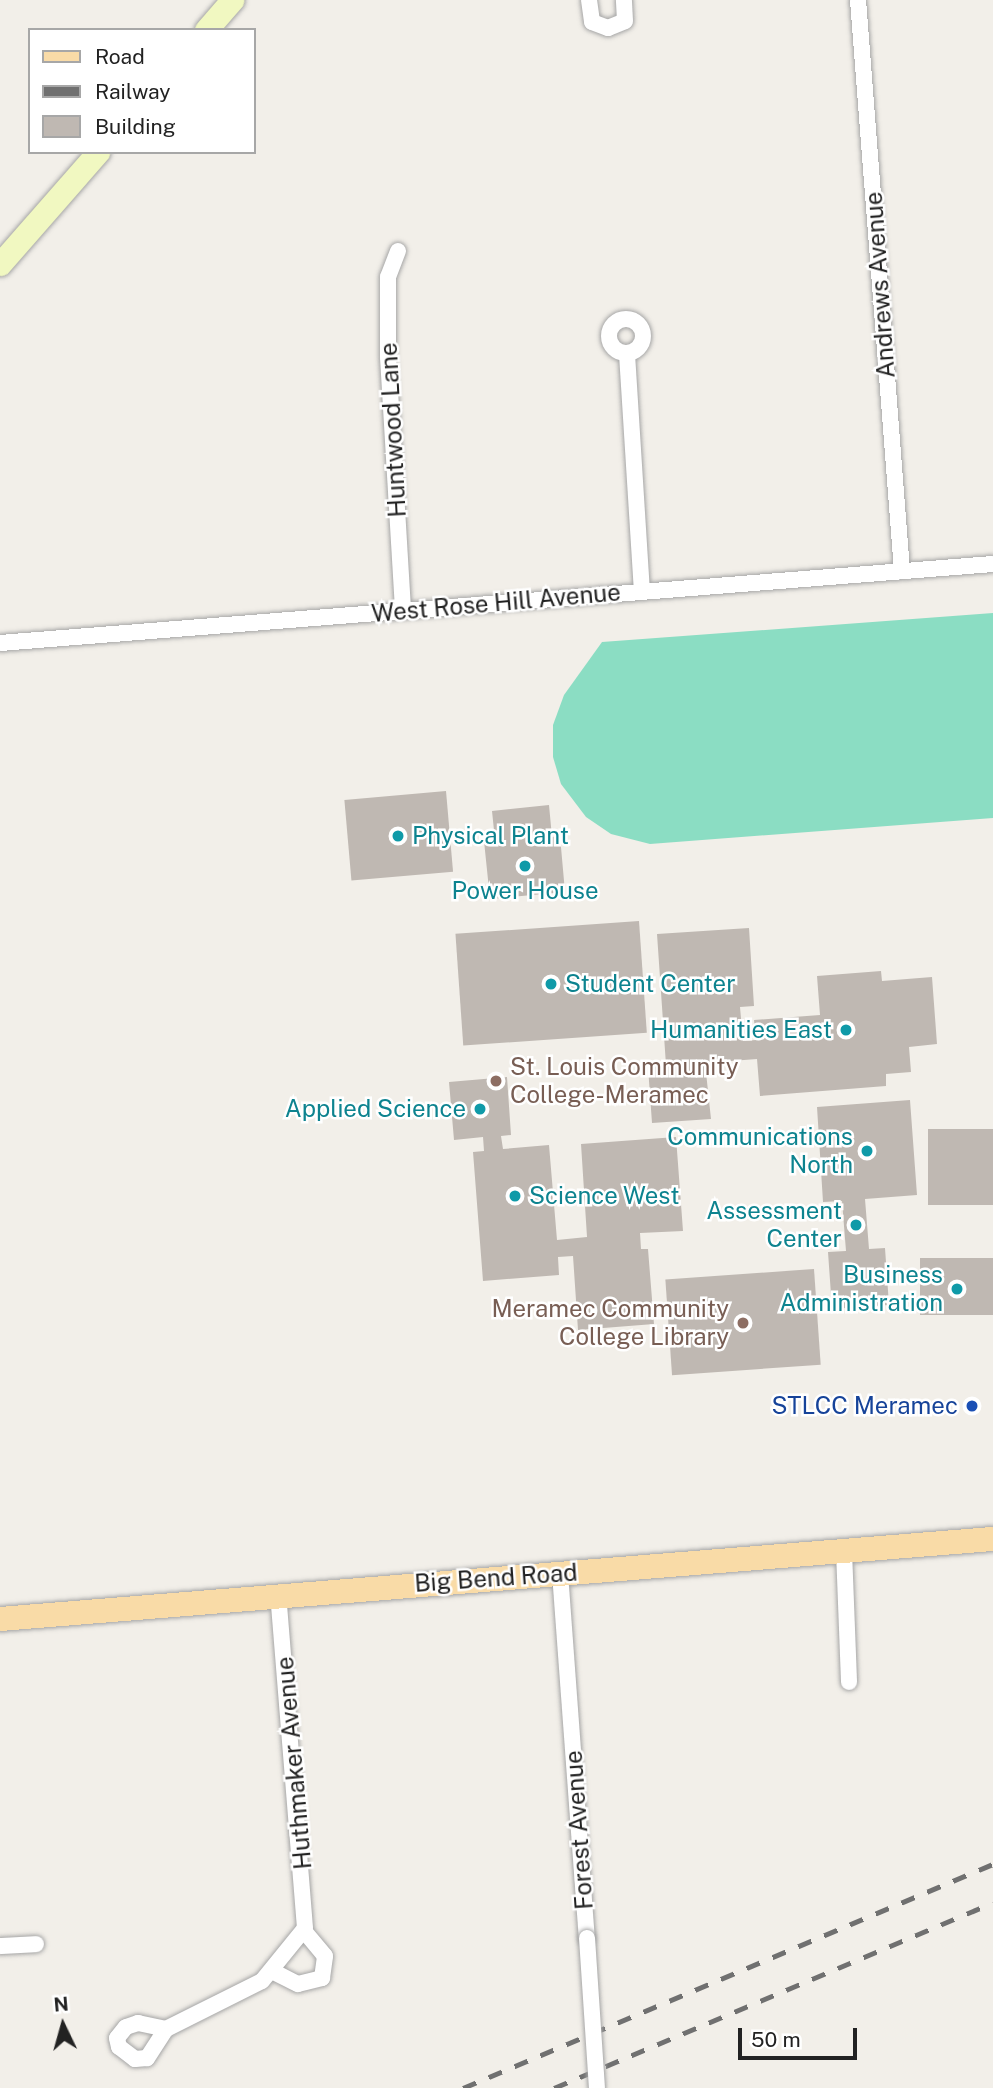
<!DOCTYPE html>
<style>
body{margin:0}
#map{position:relative;width:993px;height:2088px;overflow:hidden;background:#f2efe9;font-family:"Public Sans",sans-serif}
div>[style]{position:absolute}
.pitch>*{inset:0;background:#8bddc3}
.building>*{inset:0;background:#bfb8b2;transform-origin:0 0}
.roads{filter:drop-shadow(0 0 2px #a6a6a6) drop-shadow(0 0 2px #a6a6a6)}
.street>*{height:16px;margin:-8px;padding:0 8px;transform-origin:8px;border-radius:8px;background:#fff}
.street>.ring{margin:-8px;padding:0;box-sizing:content-box;background:none;border:16px solid #fff;border-radius:50%}
.secondary>*{height:23px;margin:-11.5px;padding:0 11.5px;transform-origin:11.5px;border-radius:11.5px;background:#f1f8c1}
.primary>*{height:24px;margin:-12px;padding:0 12px;transform-origin:12px;border-radius:12px;background:#f9dba7}
.rail>*{height:4.5px;margin-top:-2.25px;transform-origin:0;background:repeating-linear-gradient(90deg,#707070 0 14px,transparent 0 28px)}
.bridges{filter:drop-shadow(0 0 2px #a6a6a6) drop-shadow(0 0 2px #a6a6a6)}
.street-bridge>*{height:16px;margin:-8px;padding:0 8px;transform-origin:8px;border-radius:8px;background:#fff}
.dots>*{width:19px;height:19px;translate:-50% -50%;box-sizing:border-box;border:4px solid #fff;border-radius:50%}
span{translate:-50% -50%;white-space:nowrap;text-align:center;line-height:1.15;-webkit-text-stroke:5px #fff;paint-order:stroke}
.street-label{font-size:24px;color:#222}
.culture-label{font-size:24px;color:#0d838f}
.left{translate:0 -50%;text-align:left}
.right{translate:-100% -50%;text-align:right}
.education-label{font-size:24px;color:#785e54}
.transit-label{font-size:24px;color:#164399}
.legend{position:absolute;left:28px;top:28px;width:228px;height:126px;box-sizing:border-box;background:#fff;border:2px solid #a7a7a7;margin:0;padding:9px 12px;list-style:none;font-size:21px;color:#222}
.legend li{display:flex;align-items:center;gap:14px;height:35px}
.legend b{width:35px;border:2px solid #a7a7a7}
.north{position:absolute;left:28px;top:1990px;width:70px;height:70px;-webkit-text-stroke:5px #fff;paint-order:stroke;rotate:355deg;font-size:19px;font-weight:700;line-height:28px;text-align:center;color:#222}
.north::after{content:'';display:block;margin:auto;width:24px;height:32px;background:#222;clip-path:polygon(50% 0,100% 100%,50% 72%,0 100%)}
.scale{position:absolute;left:738px;top:2028px;width:119px;height:32px;box-sizing:border-box;border:4px solid #222;border-top:0;padding-left:9px;font-size:21px;line-height:24px;white-space:nowrap;color:#222;-webkit-text-stroke:5px #fff;paint-order:stroke}
</style>
<div id="map">
<div class="pitch">
<i style="clip-path:polygon(993px 613px,993px 818px,650px 844px,611px 834px,586px 817px,561px 784px,553px 757px,553px 725px,564px 695px,602px 642px)"></i>
</div>
<div class="building">
<i style="left:446px;top:791px;width:81px;height:102px;rotate:85deg"></i>
<i style="clip-path:polygon(549px 805px,552px 837px,560px 836px,565px 892px,490px 899px,484px 841px,495px 840px,492px 811px)"></i>
<i style="left:639px;top:921px;width:112px;height:184px;rotate:86deg"></i>
<i style="clip-path:polygon(749px 928px,754px 1006px,740px 1007px,743px 1041px,756px 1040px,754px 1020px,820px 1015px,817px 976px,881px 971px,882px 981px,932px 977px,937px 1044px,909px 1047px,911px 1072px,886px 1074px,886px 1086px,760px 1096px,757px 1059px,705px 1063px,711px 1119px,652px 1123px,648px 1067px,666px 1065px,657px 934px)"></i>
<i style="clip-path:polygon(507px 1077px,511px 1135px,501px 1136px,503px 1149px,549px 1145px,557px 1240px,587px 1237px,581px 1144px,676px 1137px,683px 1231px,640px 1233px,641px 1249px,648px 1249px,654px 1324px,578px 1330px,573px 1256px,558px 1257px,559px 1275px,483px 1281px,473px 1152px,484px 1151px,483px 1137px,454px 1140px,449px 1082px)"></i>
<i style="clip-path:polygon(910px 1100px,917px 1195px,865px 1199px,869px 1249px,885px 1248px,889px 1305px,832px 1309px,828px 1252px,846px 1251px,842px 1201px,823px 1202px,817px 1107px)"></i>
<i style="left:993px;top:1129px;width:76px;height:65px;rotate:90deg"></i>
<i style="left:993px;top:1258px;width:57px;height:73px;rotate:90deg"></i>
<i style="left:814px;top:1269px;width:96px;height:149px;rotate:86deg"></i>
</div>
<div class="roads">
<div class="street">
<i style="left:589px;top:0;width:22px;rotate:82deg"></i>
<i style="left:592px;top:22px;width:17px;rotate:21deg"></i>
<i style="left:608px;top:28px;width:18px;rotate:-22deg"></i>
<i style="left:625px;top:21px;width:21px;rotate:-93deg"></i>
<i style="left:858px;top:0;width:573px;rotate:85.59deg"></i>
<i style="left:398px;top:251px;width:28px;rotate:111deg"></i>
<i style="left:388px;top:277px;width:80px;rotate:90deg"></i>
<i style="left:388px;top:357px;width:253px;rotate:86.6deg"></i>
<i class="ring" style="left:609px;top:319px;width:18px;height:18px"></i>
<i style="left:627px;top:354px;width:237px;rotate:86.4deg"></i>
<i style="left:0;top:643px;width:996px;rotate:-4.55deg"></i>
<i style="left:844px;top:1551px;width:131px;rotate:87.8deg"></i>
<i style="left:560px;top:1573px;width:366px;rotate:85.8deg"></i>
<i style="left:0;top:1946px;width:36px;rotate:-3deg"></i>
<i style="left:272px;top:1971px;width:29px;rotate:27deg"></i>
<i style="left:298px;top:1984px;width:25px;rotate:-14deg"></i>
<i style="left:322px;top:1978px;width:22px;rotate:-82deg"></i>
<i style="left:325px;top:1956px;width:33px;rotate:-130deg"></i>
<i style="left:166px;top:2029px;width:35px;rotate:123deg"></i>
<i style="left:147px;top:2058px;width:12px;rotate:175deg"></i>
<i style="left:135px;top:2059px;width:20px;rotate:-143deg"></i>
<i style="left:119px;top:2047px;width:9px;rotate:-103deg"></i>
<i style="left:117px;top:2038px;width:14px;rotate:-51deg"></i>
<i style="left:126px;top:2027px;width:13px;rotate:-18deg"></i>
<i style="left:138px;top:2023px;width:29px;rotate:12deg"></i>
<i style="left:166px;top:2029px;width:107px;rotate:-26.6deg"></i>
<i style="left:262px;top:1981px;width:68px;rotate:-50.9deg"></i>
<i style="left:305px;top:1928px;width:335px;rotate:-94.6deg"></i>
</div>
<div class="secondary">
<i style="left:206px;top:30px;width:40px;rotate:-49deg"></i>
<i style="left:0;top:264px;width:149px;rotate:-48.8deg"></i>
</div>
<div class="primary">
<i style="left:0;top:1619px;width:996px;rotate:-4.61deg"></i>
</div>
</div>
<div class="rail">
<i style="left:463px;top:2088px;width:575px;rotate:-22.91deg"></i>
<i style="left:554px;top:2088px;width:476px;rotate:-22.9deg"></i>
</div>
<div class="bridges">
<div class="street-bridge">
<i style="left:587px;top:1938px;width:150px;rotate:86.2deg"></i>
</div>
</div>
<div class="dots">
<i style="left:398px;top:836px;background:#0f9aa8"></i>
<i style="left:525px;top:866px;background:#0f9aa8"></i>
<i style="left:551px;top:984px;background:#0f9aa8"></i>
<i style="left:846px;top:1030px;background:#0f9aa8"></i>
<i style="left:496px;top:1081px;background:#8d6e63"></i>
<i style="left:480px;top:1109px;background:#0f9aa8"></i>
<i style="left:867px;top:1151px;background:#0f9aa8"></i>
<i style="left:515px;top:1196px;background:#0f9aa8"></i>
<i style="left:856px;top:1225px;background:#0f9aa8"></i>
<i style="left:957px;top:1289px;background:#0f9aa8"></i>
<i style="left:743px;top:1323px;background:#8d6e63"></i>
<i style="left:972px;top:1406px;background:#1a4fb4"></i>
</div>
<div class="street-label">
<span style="left:880px;top:285px;rotate:-94deg">Andrews Avenue</span>
<span style="left:393px;top:430px;rotate:-93deg">Huntwood Lane</span>
<span style="left:496px;top:603px;rotate:-5deg">West Rose Hill Avenue</span>
<span style="left:496px;top:1578px;rotate:-4deg">Big Bend Road</span>
<span style="left:294px;top:1763px;rotate:-95deg">Huthmaker Avenue</span>
<span style="left:579px;top:1830px;rotate:-94deg">Forest Avenue</span>
</div>
<div class="culture-label">
<span class="left" style="left:412px;top:836px">Physical Plant</span>
<span style="left:525px;top:891px">Power House</span>
<span class="left" style="left:565px;top:984px">Student Center</span>
<span class="right" style="left:832px;top:1030px">Humanities East</span>
<span class="right" style="left:466px;top:1109px">Applied Science</span>
<span class="right" style="left:853px;top:1151px">Communications<br>North</span>
<span class="left" style="left:529px;top:1196px">Science West</span>
<span class="right" style="left:842px;top:1225px">Assessment<br>Center</span>
<span class="right" style="left:943px;top:1289px">Business<br>Administration</span>
</div>
<div class="education-label">
<span class="left" style="left:510px;top:1081px">St. Louis Community<br>College-Meramec</span>
<span class="right" style="left:729px;top:1323px">Meramec Community<br>College Library</span>
</div>
<div class="transit-label">
<span class="right" style="left:958px;top:1406px">STLCC Meramec</span>
</div>
<ul class="legend">
<li><b style="height:9px;background:#f9dba7"></b>Road</li>
<li><b style="height:9px;background:#707070"></b>Railway</li>
<li><b style="height:19px;background:#bfb8b2"></b>Building</li>
</ul>
<div class="north">N</div>
<div class="scale">50 m</div>
</div>
